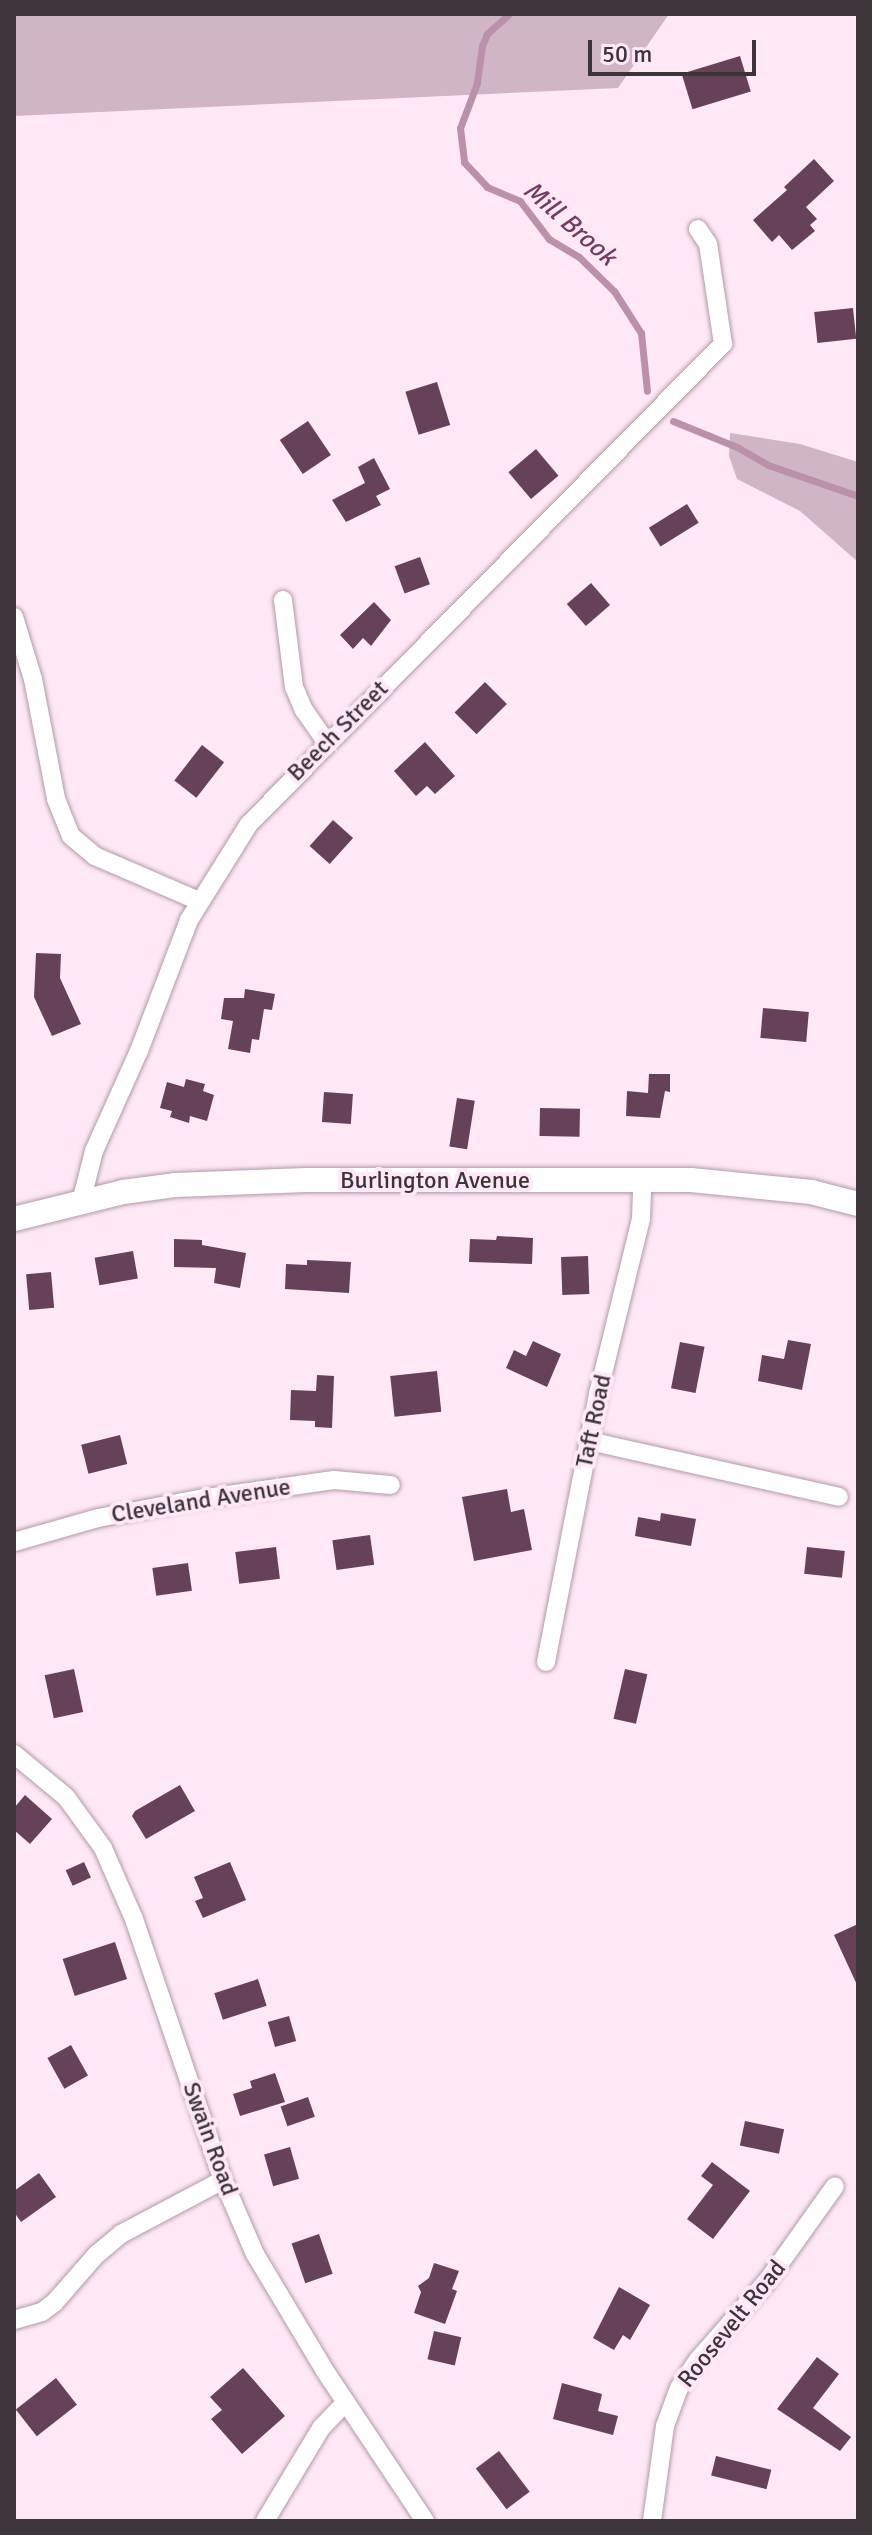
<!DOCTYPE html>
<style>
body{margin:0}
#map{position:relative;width:872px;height:2535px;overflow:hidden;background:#ffe8f5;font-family:Signika,sans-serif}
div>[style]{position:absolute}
.green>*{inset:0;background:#d0b5c5}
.stream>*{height:7px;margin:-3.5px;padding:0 3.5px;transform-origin:3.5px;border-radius:3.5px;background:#ba91a9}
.building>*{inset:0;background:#654258;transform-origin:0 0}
.roads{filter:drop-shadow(0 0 2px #b09ba7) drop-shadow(0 0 2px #b09ba7)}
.minor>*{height:18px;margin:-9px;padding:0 9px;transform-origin:9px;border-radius:9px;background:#fff}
.secondary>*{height:24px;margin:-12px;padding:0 12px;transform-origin:12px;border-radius:12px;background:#fff}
span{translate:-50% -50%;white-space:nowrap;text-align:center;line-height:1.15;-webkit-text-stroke:8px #ffe8f5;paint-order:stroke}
.street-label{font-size:24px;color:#3d343a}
.water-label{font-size:26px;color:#743d60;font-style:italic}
.frame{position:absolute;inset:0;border:16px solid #3d343a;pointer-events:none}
.scale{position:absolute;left:588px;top:40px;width:168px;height:36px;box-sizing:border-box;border:4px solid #3d343a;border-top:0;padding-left:10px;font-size:24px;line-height:28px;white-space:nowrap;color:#3d343a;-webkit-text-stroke:6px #ffe8f5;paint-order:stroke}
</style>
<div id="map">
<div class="green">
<i style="clip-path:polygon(14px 14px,669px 14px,618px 88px,14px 116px)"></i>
<i style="clip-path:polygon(730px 433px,800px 444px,858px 462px,858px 562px,800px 511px,737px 479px,729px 456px)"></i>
</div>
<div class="stream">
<i style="left:509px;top:14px;width:30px;rotate:138deg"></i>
<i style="left:487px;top:34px;width:13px;rotate:113deg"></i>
<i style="left:482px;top:46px;width:37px;rotate:98deg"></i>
<i style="left:477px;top:83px;width:48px;rotate:110.7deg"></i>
<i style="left:460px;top:128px;width:34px;rotate:83deg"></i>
<i style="left:464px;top:162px;width:34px;rotate:47deg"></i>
<i style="left:487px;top:187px;width:36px;rotate:23deg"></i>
<i style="left:520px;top:201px;width:48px;rotate:52.7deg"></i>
<i style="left:549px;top:239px;width:35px;rotate:31deg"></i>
<i style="left:579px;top:257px;width:49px;rotate:44.2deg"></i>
<i style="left:614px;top:291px;width:50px;rotate:57.3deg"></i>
<i style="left:641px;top:333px;width:58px;rotate:84.1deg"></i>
<i style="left:673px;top:421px;width:69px;rotate:22.1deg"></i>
<i style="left:737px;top:447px;width:36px;rotate:30deg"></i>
<i style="left:768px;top:465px;width:95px;rotate:19deg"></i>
</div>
<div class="building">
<i style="left:740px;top:56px;width:37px;height:61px;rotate:73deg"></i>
<i style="clip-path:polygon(814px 159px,834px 181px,806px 207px,817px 219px,810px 225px,815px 231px,792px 250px,779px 235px,772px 242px,753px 220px,787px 190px,784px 187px)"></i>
<i style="left:853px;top:308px;width:31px;height:39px;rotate:84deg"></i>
<i style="left:437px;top:382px;width:45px;height:33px;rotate:73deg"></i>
<i style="left:308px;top:421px;width:41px;height:34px;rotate:56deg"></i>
<i style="left:536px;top:449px;width:35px;height:36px;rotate:50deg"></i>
<i style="clip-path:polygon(374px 458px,390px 489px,376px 496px,381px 505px,346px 522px,332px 500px,365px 483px,358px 467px)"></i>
<i style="left:687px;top:504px;width:22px;height:45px;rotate:58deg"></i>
<i style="left:420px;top:557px;width:29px;height:27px;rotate:70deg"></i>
<i style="left:591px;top:583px;width:29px;height:32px;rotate:49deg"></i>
<i style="clip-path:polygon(374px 602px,391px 620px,371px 646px,363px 638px,353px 649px,340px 635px)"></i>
<i style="left:485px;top:682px;width:31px;height:43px;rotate:45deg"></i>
<i style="clip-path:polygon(425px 742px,455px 776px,435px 794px,427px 786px,416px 796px,394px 771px)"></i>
<i style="left:202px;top:745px;width:28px;height:45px;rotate:38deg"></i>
<i style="left:333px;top:820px;width:27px;height:35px;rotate:42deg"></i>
<i style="clip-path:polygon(36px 953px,61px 954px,60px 978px,81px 1024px,52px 1036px,34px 997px)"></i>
<i style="clip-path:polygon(245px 989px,275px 994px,272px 1010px,264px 1009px,259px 1040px,252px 1039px,250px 1053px,228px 1049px,233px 1021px,221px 1019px,224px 998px,244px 998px)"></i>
<i style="left:763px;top:1008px;width:46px;height:30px;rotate:5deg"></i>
<i style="clip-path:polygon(649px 1074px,670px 1074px,670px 1092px,665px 1091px,660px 1118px,626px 1116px,627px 1091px,648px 1093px)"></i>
<i style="clip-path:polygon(186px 1079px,205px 1084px,203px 1091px,214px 1095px,207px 1121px,190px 1116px,189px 1123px,170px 1117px,172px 1111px,160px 1108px,167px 1082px,184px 1087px)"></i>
<i style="left:324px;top:1092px;width:29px;height:30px;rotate:4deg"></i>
<i style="left:457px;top:1098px;width:18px;height:49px;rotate:9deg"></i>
<i style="left:540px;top:1108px;width:40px;height:28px;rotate:1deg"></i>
<i style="clip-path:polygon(497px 1236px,533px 1238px,532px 1264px,469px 1262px,470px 1239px,496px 1240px)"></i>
<i style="clip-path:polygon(174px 1239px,202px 1240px,202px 1245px,246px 1253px,240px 1288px,214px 1283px,216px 1268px,174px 1267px)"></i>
<i style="left:133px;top:1251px;width:28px;height:39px;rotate:80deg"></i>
<i style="left:588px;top:1256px;width:38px;height:27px;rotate:88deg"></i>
<i style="clip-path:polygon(307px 1260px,351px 1262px,349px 1293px,285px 1289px,286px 1264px,307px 1265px)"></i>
<i style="left:51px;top:1272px;width:36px;height:25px;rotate:85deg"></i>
<i style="clip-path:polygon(788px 1340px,811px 1344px,802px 1390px,758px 1381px,762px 1355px,784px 1359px)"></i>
<i style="clip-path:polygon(533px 1341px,561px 1354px,547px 1387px,506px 1368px,514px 1350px,526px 1356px)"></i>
<i style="left:680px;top:1342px;width:25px;height:47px;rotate:11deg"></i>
<i style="left:437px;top:1371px;width:41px;height:47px;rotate:84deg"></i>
<i style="clip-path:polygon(317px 1375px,334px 1376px,332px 1428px,315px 1427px,315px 1421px,290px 1420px,291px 1390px,316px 1391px)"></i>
<i style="left:120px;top:1435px;width:30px;height:40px;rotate:76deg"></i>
<i style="clip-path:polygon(507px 1489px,511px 1512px,524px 1509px,532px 1550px,474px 1561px,462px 1497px)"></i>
<i style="clip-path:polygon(661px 1513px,696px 1519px,691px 1546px,635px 1536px,638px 1517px,660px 1521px)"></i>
<i style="left:370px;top:1535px;width:30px;height:38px;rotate:82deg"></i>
<i style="left:276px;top:1547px;width:32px;height:41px;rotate:83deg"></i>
<i style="left:807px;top:1547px;width:38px;height:27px;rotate:6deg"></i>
<i style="left:188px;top:1563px;width:28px;height:36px;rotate:82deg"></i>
<i style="left:74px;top:1669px;width:44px;height:30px;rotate:78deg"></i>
<i style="left:625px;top:1669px;width:23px;height:51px;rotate:13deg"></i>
<i style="clip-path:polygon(180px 1785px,195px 1811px,146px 1839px,132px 1816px,135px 1811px)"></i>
<i style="clip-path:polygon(25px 1795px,52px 1819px,30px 1844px,14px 1830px,14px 1808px)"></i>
<i style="left:84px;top:1862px;width:17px;height:20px;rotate:66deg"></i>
<i style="clip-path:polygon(230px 1862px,246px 1900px,203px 1918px,195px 1901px,203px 1898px,194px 1877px)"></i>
<i style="clip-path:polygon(858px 1924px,858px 1987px,834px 1935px)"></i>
<i style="left:115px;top:1942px;width:39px;height:55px;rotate:72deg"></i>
<i style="left:258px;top:1979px;width:28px;height:46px;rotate:72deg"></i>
<i style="left:289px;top:2016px;width:26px;height:22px;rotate:74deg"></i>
<i style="left:71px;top:2045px;width:35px;height:27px;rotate:61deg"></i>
<i style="clip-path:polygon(275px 2073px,285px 2102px,240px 2116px,233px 2094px,252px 2088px,250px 2081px)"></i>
<i style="left:308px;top:2097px;width:21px;height:29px;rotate:71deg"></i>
<i style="left:745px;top:2121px;width:40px;height:25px;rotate:12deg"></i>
<i style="left:290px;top:2147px;width:33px;height:27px;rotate:74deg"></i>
<i style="clip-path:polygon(712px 2162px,750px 2191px,713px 2239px,687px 2219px,713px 2185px,701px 2176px)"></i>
<i style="clip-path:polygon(39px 2173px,56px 2197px,21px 2222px,14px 2212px,14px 2191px)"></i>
<i style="left:319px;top:2234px;width:42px;height:29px;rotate:71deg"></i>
<i style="clip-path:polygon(434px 2263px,459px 2271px,452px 2289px,457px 2291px,445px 2324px,414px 2313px,421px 2292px,418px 2286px,429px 2278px)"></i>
<i style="clip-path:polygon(619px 2287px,650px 2305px,630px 2340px,623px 2335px,614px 2350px,593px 2338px)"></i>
<i style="left:434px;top:2331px;width:28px;height:29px;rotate:13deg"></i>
<i style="clip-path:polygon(817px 2357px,839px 2374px,813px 2408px,851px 2437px,840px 2451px,777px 2409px)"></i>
<i style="clip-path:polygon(243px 2368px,285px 2416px,242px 2454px,211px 2419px,222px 2410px,210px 2397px)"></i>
<i style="left:56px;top:2378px;width:34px;height:51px;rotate:52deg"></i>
<i style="clip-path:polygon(562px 2383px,602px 2394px,598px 2411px,618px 2416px,613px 2435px,553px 2419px)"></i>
<i style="left:499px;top:2451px;width:51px;height:29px;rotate:53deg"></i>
<i style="left:716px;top:2456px;width:57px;height:20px;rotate:14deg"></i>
</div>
<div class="roads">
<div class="minor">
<i style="left:283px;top:600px;width:88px;rotate:82.8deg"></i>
<i style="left:294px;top:687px;width:25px;rotate:67deg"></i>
<i style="left:304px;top:710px;width:40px;rotate:55.1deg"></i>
<i style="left:14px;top:617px;width:65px;rotate:73deg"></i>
<i style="left:33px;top:679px;width:122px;rotate:79.1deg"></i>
<i style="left:56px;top:799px;width:40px;rotate:68deg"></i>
<i style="left:71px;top:836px;width:31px;rotate:40deg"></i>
<i style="left:95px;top:856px;width:113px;rotate:23.4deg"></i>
<i style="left:81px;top:1202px;width:53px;rotate:-75.7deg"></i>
<i style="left:94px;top:1151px;width:110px;rotate:-65.8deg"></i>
<i style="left:139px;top:1051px;width:140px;rotate:-69.1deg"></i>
<i style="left:189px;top:920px;width:113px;rotate:-58deg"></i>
<i style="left:249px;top:824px;width:675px;rotate:-45.36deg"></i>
<i style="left:723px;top:344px;width:101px;rotate:-98.5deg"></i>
<i style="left:708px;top:244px;width:18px;rotate:-124deg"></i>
<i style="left:589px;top:1441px;width:256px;rotate:12.6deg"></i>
<i style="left:14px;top:1542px;width:87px;rotate:-15.9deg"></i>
<i style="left:98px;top:1518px;width:104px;rotate:-10.6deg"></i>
<i style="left:200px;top:1499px;width:135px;rotate:-8.1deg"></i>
<i style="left:334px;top:1480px;width:57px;rotate:5deg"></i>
<i style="left:546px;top:1662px;width:273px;rotate:-79deg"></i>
<i style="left:598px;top:1394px;width:180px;rotate:-76.2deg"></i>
<i style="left:641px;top:1219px;width:38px;rotate:-88deg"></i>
<i style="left:14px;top:1754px;width:67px;rotate:39.6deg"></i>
<i style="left:66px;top:1797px;width:63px;rotate:54deg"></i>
<i style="left:103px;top:1848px;width:77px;rotate:66.4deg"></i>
<i style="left:134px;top:1919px;width:276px;rotate:71.2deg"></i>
<i style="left:223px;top:2180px;width:81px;rotate:66.6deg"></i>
<i style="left:255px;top:2254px;width:136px;rotate:59.1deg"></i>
<i style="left:325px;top:2371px;width:180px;rotate:56.3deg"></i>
<i style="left:14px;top:2320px;width:29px;rotate:-16deg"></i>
<i style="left:42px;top:2312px;width:15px;rotate:-37deg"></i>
<i style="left:54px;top:2303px;width:64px;rotate:-48.8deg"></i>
<i style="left:96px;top:2255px;width:33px;rotate:-40deg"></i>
<i style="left:121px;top:2234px;width:115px;rotate:-27.9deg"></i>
<i style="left:265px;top:2521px;width:109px;rotate:-58.9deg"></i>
<i style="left:321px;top:2428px;width:36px;rotate:-46deg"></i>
<i style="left:652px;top:2521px;width:96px;rotate:-82.2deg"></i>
<i style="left:665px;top:2426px;width:40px;rotate:-69.8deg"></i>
<i style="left:679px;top:2388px;width:34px;rotate:-56deg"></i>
<i style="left:698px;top:2360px;width:106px;rotate:-48.8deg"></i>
<i style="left:768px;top:2280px;width:115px;rotate:-54.5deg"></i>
</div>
<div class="secondary">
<i style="left:14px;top:1219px;width:112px;rotate:-13.9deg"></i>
<i style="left:123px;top:1192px;width:52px;rotate:-7.7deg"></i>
<i style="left:175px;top:1185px;width:131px;rotate:-2.2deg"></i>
<i style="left:306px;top:1180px;width:385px"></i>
<i style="left:691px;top:1180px;width:121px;rotate:5.7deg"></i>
<i style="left:811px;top:1192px;width:49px;rotate:14.3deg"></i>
</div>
</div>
<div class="street-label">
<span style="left:338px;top:731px;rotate:-45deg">Beech Street</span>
<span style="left:435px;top:1181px">Burlington Avenue</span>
<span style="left:594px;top:1421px;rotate:-78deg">Taft Road</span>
<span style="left:201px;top:1501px;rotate:-9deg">Cleveland Avenue</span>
<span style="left:210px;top:2139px;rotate:70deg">Swain Road</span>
<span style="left:732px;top:2324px;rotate:-51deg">Roosevelt Road</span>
</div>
<div class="water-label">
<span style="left:569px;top:224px;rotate:41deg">Mill Brook</span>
</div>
<div class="frame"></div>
<div class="scale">50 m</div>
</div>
